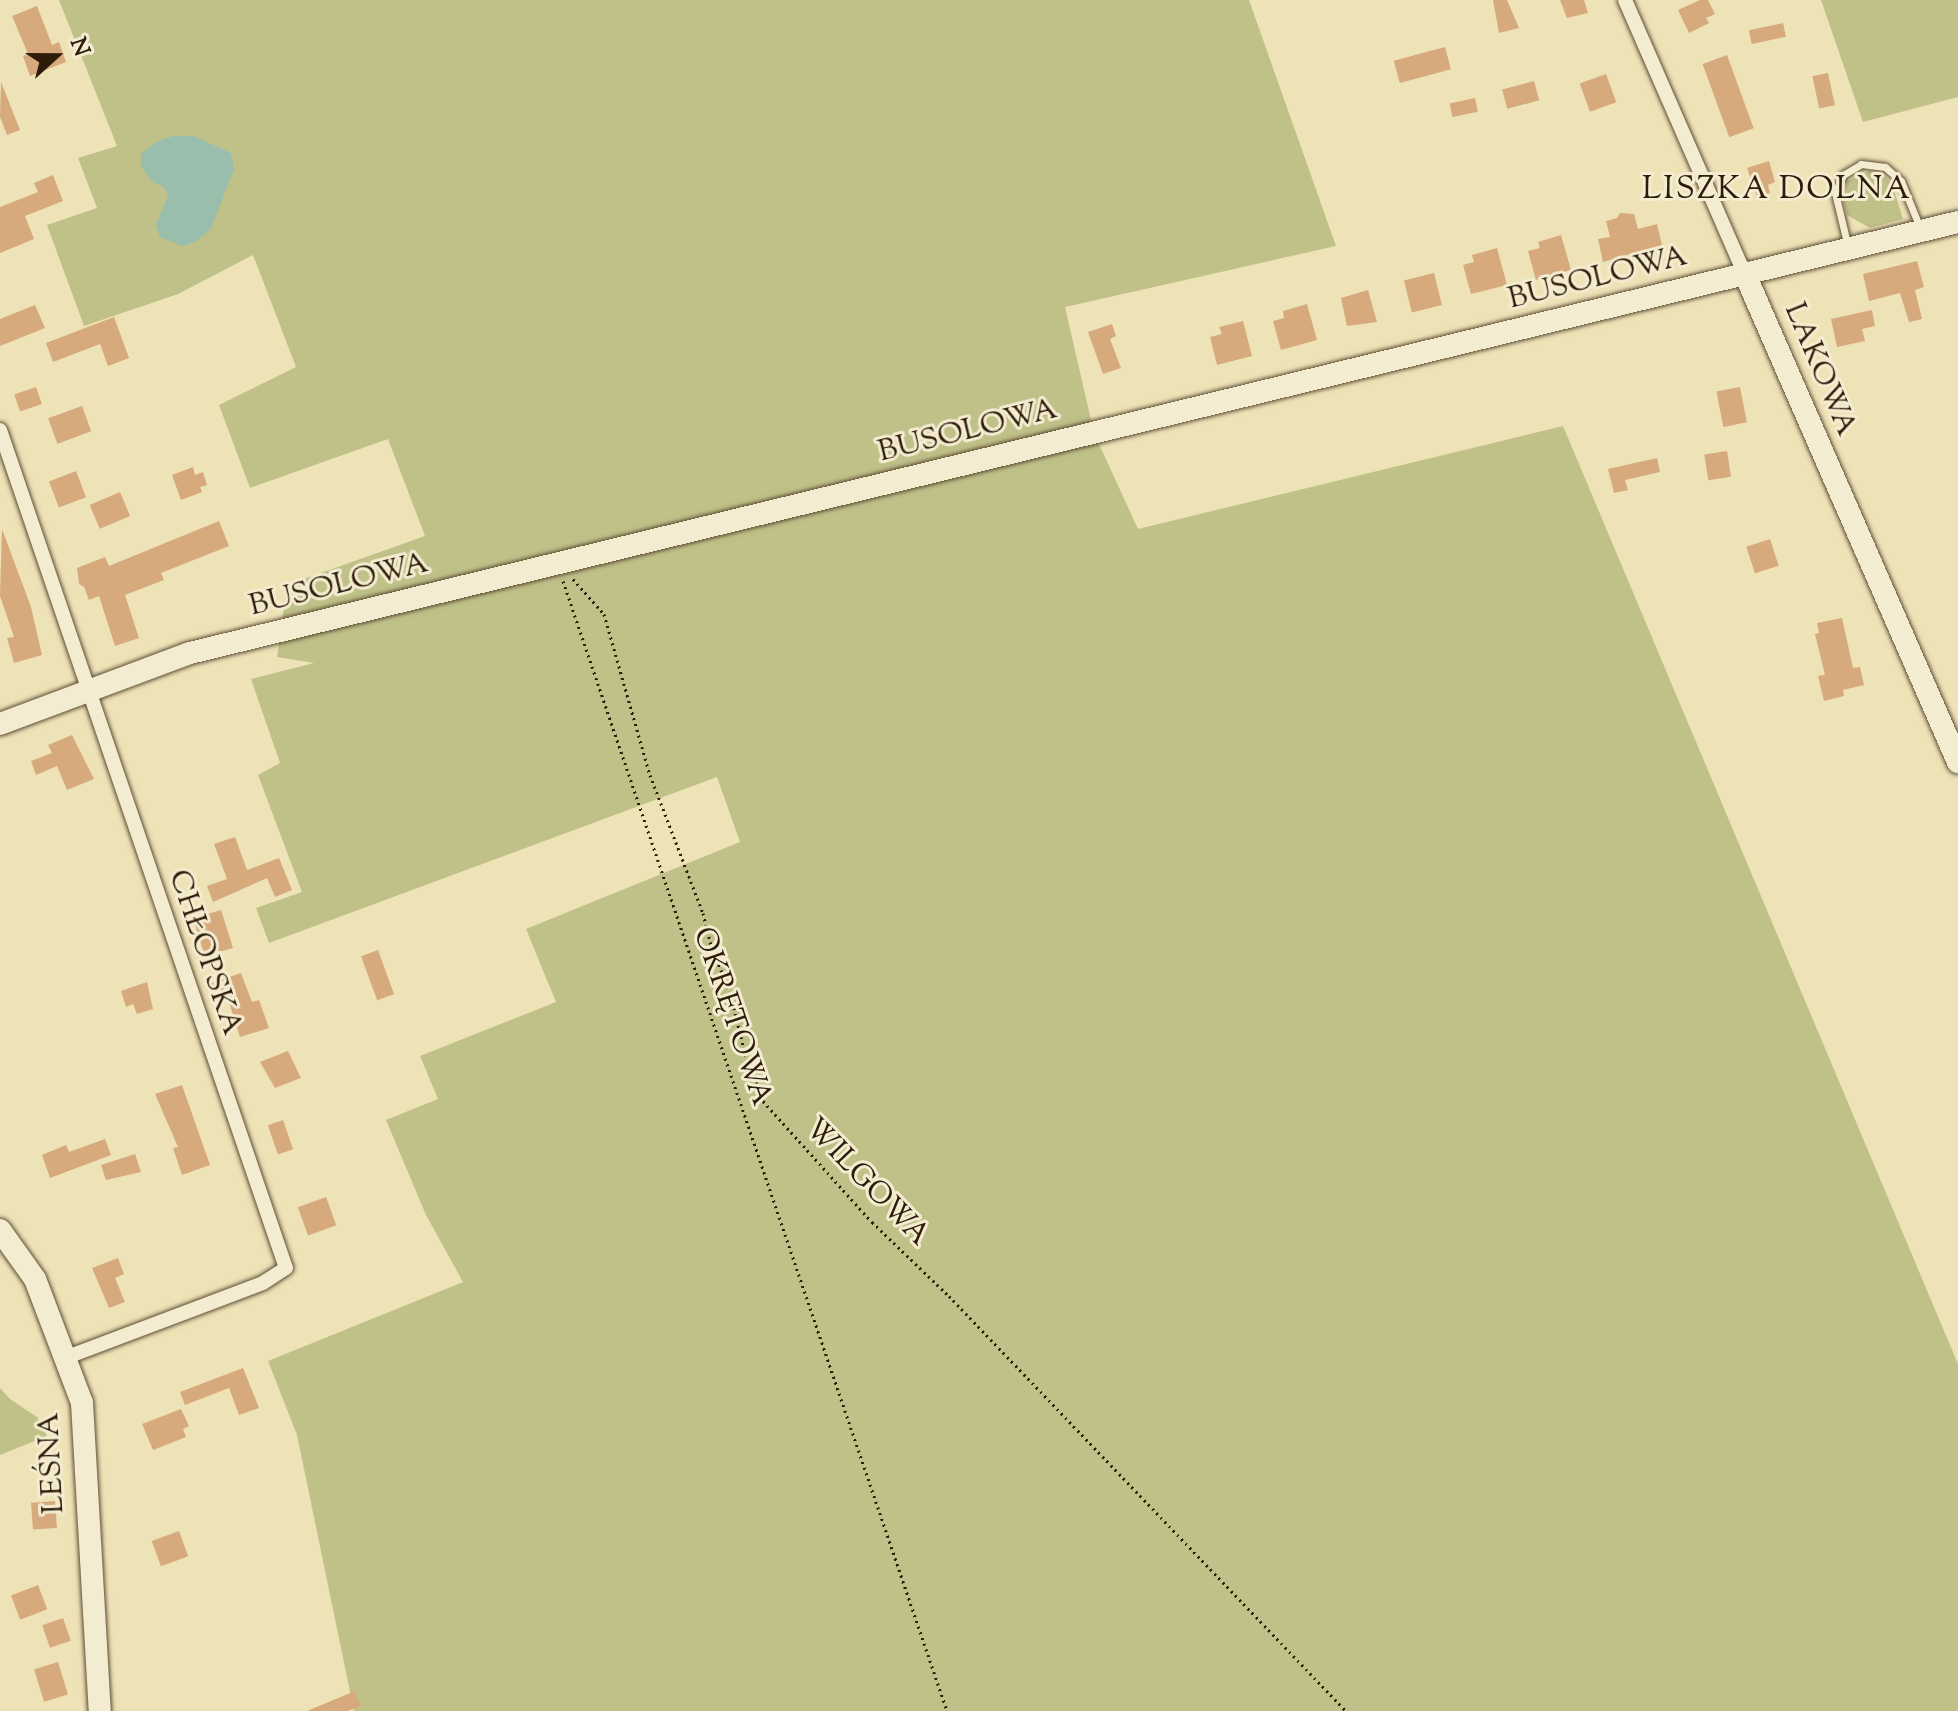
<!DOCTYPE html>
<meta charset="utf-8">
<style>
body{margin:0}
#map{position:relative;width:1958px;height:1711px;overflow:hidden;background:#eee2b7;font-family:"Sorts Mill Goudy",serif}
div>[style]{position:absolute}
.green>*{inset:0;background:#c0c189}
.water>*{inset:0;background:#99beac}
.building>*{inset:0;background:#d6aa7d;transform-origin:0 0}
.path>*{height:3px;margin-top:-1.5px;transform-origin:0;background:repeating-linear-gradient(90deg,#2e1c0a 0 2px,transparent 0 6px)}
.roads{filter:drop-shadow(0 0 2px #5e4e35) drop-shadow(0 0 2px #5e4e35)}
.lane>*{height:7px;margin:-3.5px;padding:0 3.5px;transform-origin:3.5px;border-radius:3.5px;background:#f4ecd0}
.street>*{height:14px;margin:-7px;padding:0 7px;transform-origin:7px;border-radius:7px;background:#f4ecd0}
.secondary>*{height:22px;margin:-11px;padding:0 11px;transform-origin:11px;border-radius:11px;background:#f4ecd0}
span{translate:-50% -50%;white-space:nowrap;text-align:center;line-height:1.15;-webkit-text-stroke:6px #f4ecd0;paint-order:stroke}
.street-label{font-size:30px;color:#2e1c0a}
.neighbourhood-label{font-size:32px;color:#2e1c0a;letter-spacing:2px}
.north{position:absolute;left:16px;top:16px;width:80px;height:80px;-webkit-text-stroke:6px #f4ecd0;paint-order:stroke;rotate:69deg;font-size:22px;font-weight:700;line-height:32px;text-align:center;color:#2e1c0a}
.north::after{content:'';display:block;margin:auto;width:28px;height:36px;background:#2e1c0a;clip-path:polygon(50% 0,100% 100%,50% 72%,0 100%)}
</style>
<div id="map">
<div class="green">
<i style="clip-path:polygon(59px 0,1249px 0,1336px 246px,1065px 307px,1094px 433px,1138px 529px,1563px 426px,1958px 1364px,1958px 1711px,354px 1711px,297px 1435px,268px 1361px,463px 1282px,426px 1215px,386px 1120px,438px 1099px,420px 1056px,556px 1002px,526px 929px,740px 842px,717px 777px,269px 943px,256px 908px,302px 892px,258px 775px,280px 763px,251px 679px,314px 663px,277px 657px,287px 585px,425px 536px,388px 439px,250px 488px,219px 405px,296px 367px,253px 255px,178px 294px,84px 326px,47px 225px,97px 208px,78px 158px,117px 146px)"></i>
<i style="clip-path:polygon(1821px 0,1958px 0,1958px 97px,1863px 122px)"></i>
<i style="clip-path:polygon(1870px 171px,1886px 177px,1892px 184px,1903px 219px,1870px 228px,1847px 215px,1842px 198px,1847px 181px)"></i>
<i style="clip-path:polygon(0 1388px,10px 1399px,37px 1417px,47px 1436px,0 1455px)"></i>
</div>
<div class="water">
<i style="clip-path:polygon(173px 136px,194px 136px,231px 153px,234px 169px,211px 229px,195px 242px,182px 246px,160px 237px,156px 224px,168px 196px,164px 187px,153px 182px,141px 167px,141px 154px,156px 142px)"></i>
</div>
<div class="building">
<i style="clip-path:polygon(1493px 0,1507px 0,1519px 28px,1499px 33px)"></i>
<i style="clip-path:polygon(1560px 0,1584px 0,1588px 13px,1567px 18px)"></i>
<i style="clip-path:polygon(1700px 0,1708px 0,1715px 14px,1706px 18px,1709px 23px,1689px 33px,1678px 10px)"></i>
<i style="clip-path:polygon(37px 6px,52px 45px,59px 42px,66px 62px,30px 76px,23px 56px,28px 54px,12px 16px)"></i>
<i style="left:1783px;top:23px;width:14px;height:35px;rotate:78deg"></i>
<i style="left:1445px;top:47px;width:23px;height:53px;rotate:75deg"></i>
<i style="left:1727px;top:55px;width:78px;height:26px;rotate:70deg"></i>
<i style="left:1828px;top:73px;width:33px;height:16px;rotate:78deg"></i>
<i style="left:1606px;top:74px;width:30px;height:28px;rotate:70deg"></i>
<i style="left:1534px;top:81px;width:20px;height:33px;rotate:75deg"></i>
<i style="clip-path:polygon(1px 82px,20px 130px,7px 135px,0 117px)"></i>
<i style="left:1475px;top:98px;width:14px;height:26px;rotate:78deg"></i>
<i style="clip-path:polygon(1769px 161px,1775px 182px,1768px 185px,1770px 193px,1757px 197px,1747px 168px)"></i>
<i style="clip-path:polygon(53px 175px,63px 201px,25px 216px,34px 239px,0 253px,0 207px,38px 192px,34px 183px)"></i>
<i style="clip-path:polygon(1620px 213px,1634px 214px,1638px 229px,1657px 224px,1662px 245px,1603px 262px,1598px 239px,1610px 237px,1606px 221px,1617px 218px)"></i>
<i style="clip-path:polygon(1561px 235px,1571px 270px,1536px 280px,1528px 251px,1540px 248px,1538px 242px)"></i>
<i style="clip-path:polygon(1497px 248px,1507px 285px,1471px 294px,1463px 265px,1474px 262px,1472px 255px)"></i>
<i style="clip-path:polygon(1917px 261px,1924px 287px,1915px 290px,1922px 319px,1909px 322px,1900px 293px,1869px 301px,1863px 274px)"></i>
<i style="left:1434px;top:273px;width:33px;height:31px;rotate:76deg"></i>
<i style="clip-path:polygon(1368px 290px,1377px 322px,1347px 326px,1341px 298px)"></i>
<i style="clip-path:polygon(1307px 304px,1317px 340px,1281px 350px,1273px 321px,1284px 318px,1283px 311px)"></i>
<i style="clip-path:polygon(35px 305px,45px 328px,0 346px,0 319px)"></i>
<i style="clip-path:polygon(1872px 310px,1875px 326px,1862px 329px,1865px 341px,1837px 347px,1831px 319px)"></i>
<i style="clip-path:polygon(114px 317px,129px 358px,108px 366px,100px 344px,53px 362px,46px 343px)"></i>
<i style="clip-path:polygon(1243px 321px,1252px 356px,1217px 365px,1210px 337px,1222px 334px,1219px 327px)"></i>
<i style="clip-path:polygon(1112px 324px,1116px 336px,1110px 339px,1121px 368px,1103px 374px,1088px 332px)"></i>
<i style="left:36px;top:387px;width:18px;height:23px;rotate:71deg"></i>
<i style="left:1740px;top:387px;width:36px;height:24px;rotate:79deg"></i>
<i style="left:82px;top:406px;width:27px;height:36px;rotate:70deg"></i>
<i style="left:1727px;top:451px;width:26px;height:23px;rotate:81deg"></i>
<i style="clip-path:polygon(1657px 458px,1660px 472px,1625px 480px,1628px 490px,1614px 493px,1608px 469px)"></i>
<i style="clip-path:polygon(193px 467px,195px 475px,203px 472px,207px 485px,200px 487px,202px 492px,181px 500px,172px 475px)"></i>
<i style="left:76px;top:471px;width:28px;height:29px;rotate:69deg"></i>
<i style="left:120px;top:492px;width:26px;height:33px;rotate:67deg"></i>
<i style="clip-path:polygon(219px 521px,229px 546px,161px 573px,164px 580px,125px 595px,139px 638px,115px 646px,99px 596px,89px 600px,84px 587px,79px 584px,77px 568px,105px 557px,109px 566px)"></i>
<i style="clip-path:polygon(2px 529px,31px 607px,42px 655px,14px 663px,7px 638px,14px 637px,0 596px)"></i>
<i style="left:1770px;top:539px;width:28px;height:25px;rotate:72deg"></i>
<i style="clip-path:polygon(1842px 618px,1853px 668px,1860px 667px,1864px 685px,1843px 690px,1844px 696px,1824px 701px,1818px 676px,1825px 675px,1815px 634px,1819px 633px,1817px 623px)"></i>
<i style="clip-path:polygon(72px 735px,94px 779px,67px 790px,57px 766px,36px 775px,31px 761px,52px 753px,48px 745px)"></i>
<i style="clip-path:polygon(235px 837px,247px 870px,279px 858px,292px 890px,275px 897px,267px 878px,213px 902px,207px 886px,227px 879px,214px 844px)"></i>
<i style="clip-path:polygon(221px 910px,233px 948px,205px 956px,195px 924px,205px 920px,204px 915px)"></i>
<i style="left:378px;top:950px;width:47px;height:18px;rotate:70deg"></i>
<i style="clip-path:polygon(241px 973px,252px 1002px,259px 1000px,269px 1028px,240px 1037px,226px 993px,212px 998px,208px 984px)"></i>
<i style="clip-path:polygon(147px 982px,153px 1009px,137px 1014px,133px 1004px,126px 1007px,121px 991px)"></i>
<i style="clip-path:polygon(288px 1051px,301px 1078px,275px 1088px,260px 1062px)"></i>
<i style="clip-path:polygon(182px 1085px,210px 1165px,182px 1175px,173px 1148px,178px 1147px,155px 1094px)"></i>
<i style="left:283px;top:1120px;width:31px;height:16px;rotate:71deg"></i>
<i style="clip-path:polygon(105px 1139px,111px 1155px,50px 1178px,42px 1155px,66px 1145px,69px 1152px)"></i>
<i style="clip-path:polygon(135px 1154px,141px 1172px,106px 1180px,101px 1165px)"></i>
<i style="left:326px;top:1197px;width:30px;height:30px;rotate:70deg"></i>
<i style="clip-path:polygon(118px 1258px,124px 1274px,115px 1278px,125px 1302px,109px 1308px,92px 1268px)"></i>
<i style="clip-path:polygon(243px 1368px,259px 1408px,239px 1415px,229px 1388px,185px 1405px,180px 1392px)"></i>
<i style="clip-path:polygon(181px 1409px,189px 1426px,183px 1429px,186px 1437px,153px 1450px,142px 1424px)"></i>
<i style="left:55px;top:1501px;width:27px;height:24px;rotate:86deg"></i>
<i style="left:179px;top:1531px;width:27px;height:29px;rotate:70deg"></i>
<i style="left:38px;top:1585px;width:26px;height:29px;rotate:69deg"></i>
<i style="left:63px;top:1618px;width:24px;height:22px;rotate:71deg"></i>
<i style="left:58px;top:1662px;width:34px;height:25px;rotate:73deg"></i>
<i style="clip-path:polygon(355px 1691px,361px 1706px,348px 1711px,307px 1711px)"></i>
</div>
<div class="path">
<i style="left:573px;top:579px;width:47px;rotate:48.5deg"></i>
<i style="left:604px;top:614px;width:167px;rotate:74.1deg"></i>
<i style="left:650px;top:775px;width:148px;rotate:69deg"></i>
<i style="left:703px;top:913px;width:30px;rotate:76deg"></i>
<i style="left:710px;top:942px;width:58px;rotate:68.7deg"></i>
<i style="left:731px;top:996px;width:60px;rotate:76.4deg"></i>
<i style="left:745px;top:1054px;width:50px;rotate:69deg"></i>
<i style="left:763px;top:1101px;width:163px;rotate:48deg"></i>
<i style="left:872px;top:1222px;width:107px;rotate:43.9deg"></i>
<i style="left:949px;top:1296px;width:574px;rotate:46.27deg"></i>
<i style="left:563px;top:581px;width:1193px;rotate:71.23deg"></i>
</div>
<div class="roads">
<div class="lane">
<i style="left:1848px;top:247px;width:56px;rotate:-103.5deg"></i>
<i style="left:1835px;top:193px;width:20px;rotate:-66deg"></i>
<i style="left:1843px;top:175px;width:21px;rotate:-31deg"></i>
<i style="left:1861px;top:164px;width:24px;rotate:7deg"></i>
<i style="left:1885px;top:167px;width:21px;rotate:41deg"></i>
<i style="left:1901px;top:181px;width:51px;rotate:68deg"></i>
</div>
<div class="street">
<i style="left:1625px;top:0;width:297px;rotate:66.4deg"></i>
<i style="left:0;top:430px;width:885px;rotate:71.16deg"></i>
<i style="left:286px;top:1268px;width:27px;rotate:147deg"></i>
<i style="left:263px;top:1283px;width:210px;rotate:159.3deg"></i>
</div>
<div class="secondary">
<i style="left:1744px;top:272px;width:535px;rotate:66.41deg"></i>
<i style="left:0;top:724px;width:203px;rotate:-20.5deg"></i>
<i style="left:190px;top:653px;width:1820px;rotate:-13.7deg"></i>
<i style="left:0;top:1230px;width:60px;rotate:54.5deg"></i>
<i style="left:35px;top:1279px;width:133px;rotate:69.2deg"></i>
<i style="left:82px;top:1403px;width:309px;rotate:86.7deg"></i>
</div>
</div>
<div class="street-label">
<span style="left:1598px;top:279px;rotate:-14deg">BUSOLOWA</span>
<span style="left:1819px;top:370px;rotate:67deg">LAKOWA</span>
<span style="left:968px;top:432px;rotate:-14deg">BUSOLOWA</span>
<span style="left:339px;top:586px;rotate:-14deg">BUSOLOWA</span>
<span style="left:204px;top:953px;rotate:71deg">CHŁOPSKA</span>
<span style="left:731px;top:1017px;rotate:71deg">OKRĘTOWA</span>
<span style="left:866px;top:1183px;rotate:46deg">WILGOWA</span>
<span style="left:53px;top:1463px;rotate:-93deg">LEŚNA</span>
</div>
<div class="neighbourhood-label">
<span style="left:1777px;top:190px">LISZKA DOLNA</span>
</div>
<div class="north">N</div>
</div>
